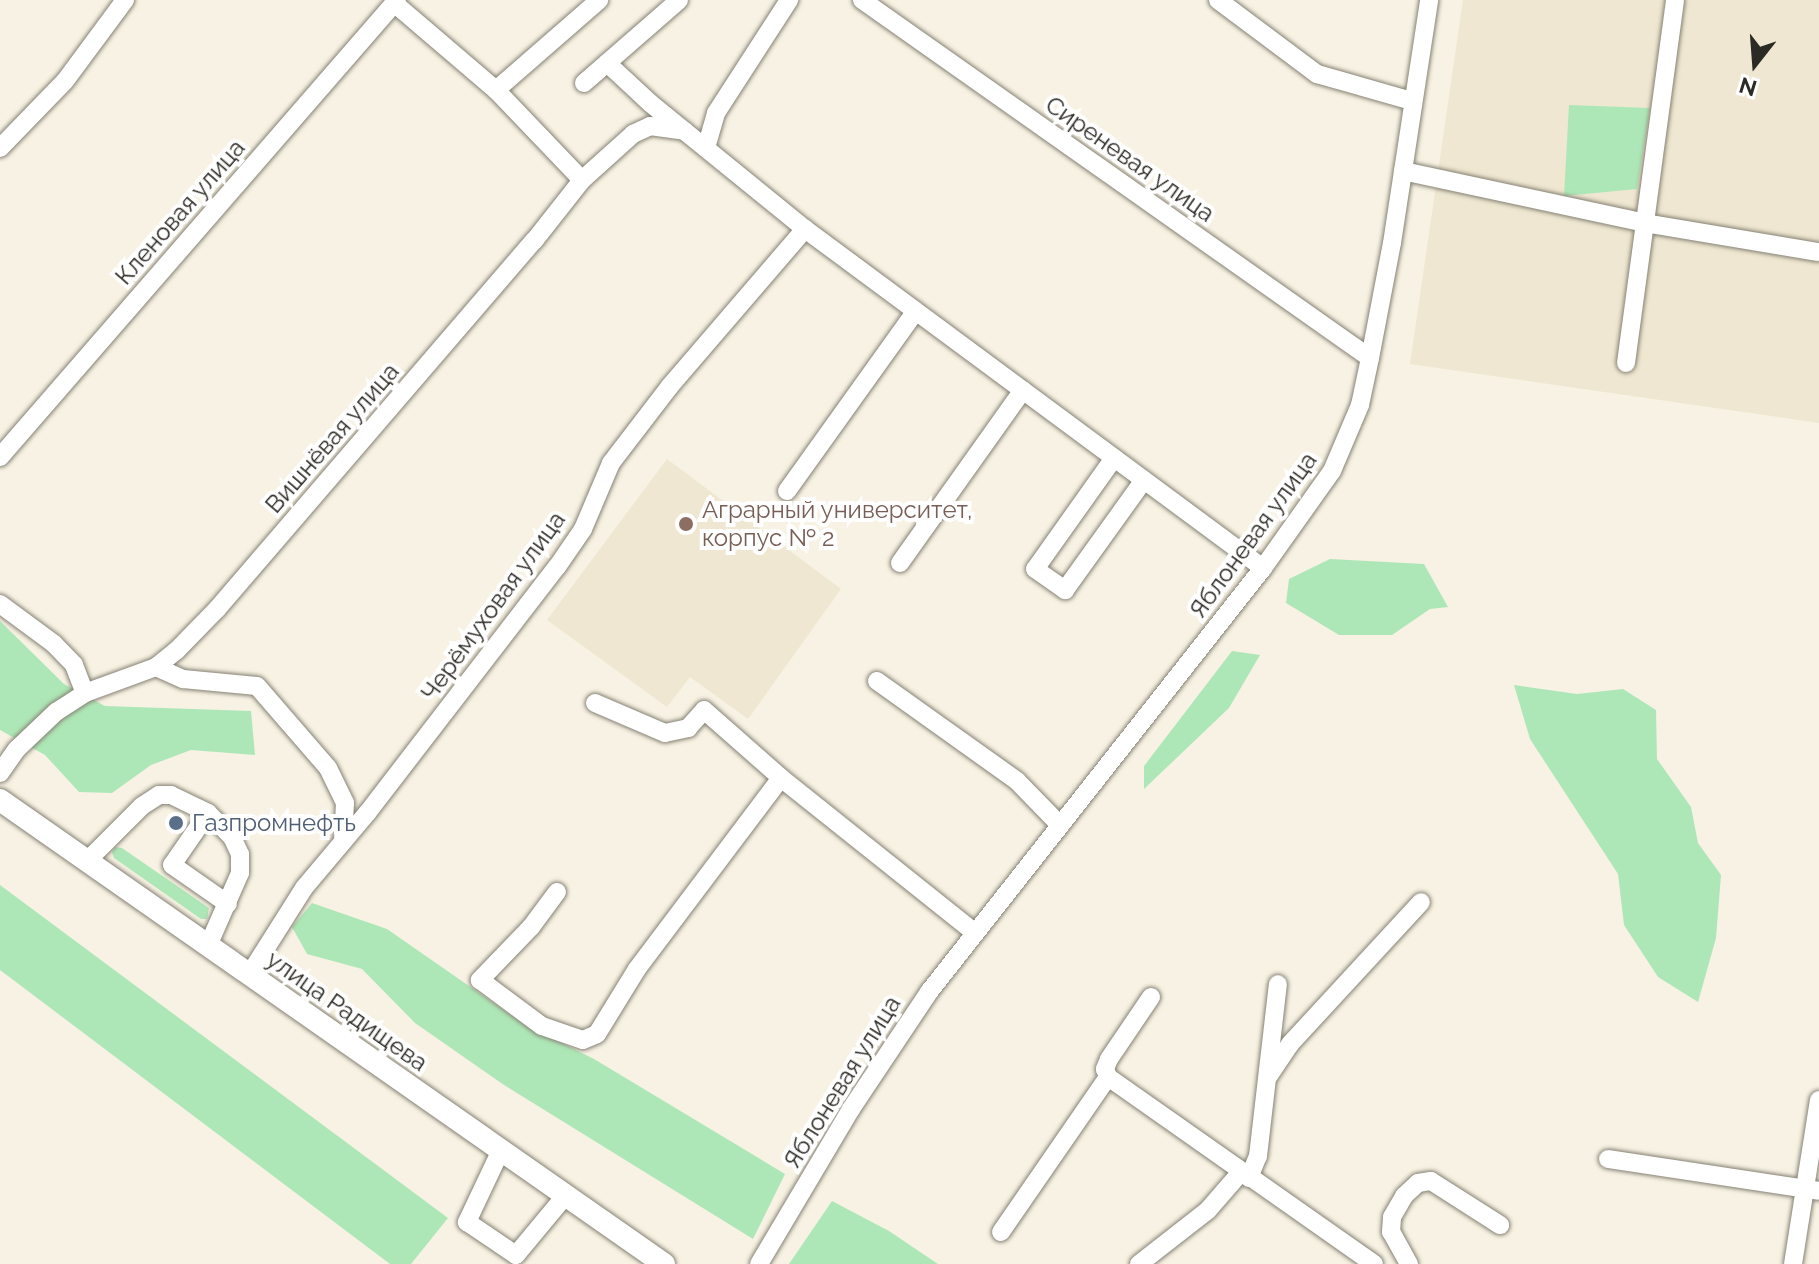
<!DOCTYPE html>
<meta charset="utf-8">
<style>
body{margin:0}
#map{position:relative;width:1819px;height:1264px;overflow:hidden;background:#f7f2e3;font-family:Raleway,sans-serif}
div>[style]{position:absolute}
.built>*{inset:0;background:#efe7d1}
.green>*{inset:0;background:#aee7b7}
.roads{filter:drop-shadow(0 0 2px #858174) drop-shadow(0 0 2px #858174)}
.minor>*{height:18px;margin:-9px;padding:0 9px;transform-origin:9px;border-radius:9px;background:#fff}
.major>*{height:22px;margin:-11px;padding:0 11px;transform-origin:11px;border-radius:11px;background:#fff}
.dots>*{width:22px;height:22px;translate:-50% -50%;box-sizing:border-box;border:4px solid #fff;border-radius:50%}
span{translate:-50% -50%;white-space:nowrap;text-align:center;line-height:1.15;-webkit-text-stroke:8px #fff;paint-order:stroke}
.street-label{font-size:24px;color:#2c2a24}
.education-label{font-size:24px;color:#785e54}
.left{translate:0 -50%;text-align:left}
.service-label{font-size:24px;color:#4e5e75}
.north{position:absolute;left:1715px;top:24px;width:80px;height:80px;-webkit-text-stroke:6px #fff;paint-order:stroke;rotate:197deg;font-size:22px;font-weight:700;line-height:32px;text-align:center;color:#2c2a24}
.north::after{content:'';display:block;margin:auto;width:28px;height:36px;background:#2c2a24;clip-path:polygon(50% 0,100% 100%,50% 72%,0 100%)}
</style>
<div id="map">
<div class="built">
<i style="clip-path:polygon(1463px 0,1819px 0,1819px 423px,1410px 364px)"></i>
<i style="clip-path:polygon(667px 459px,841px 589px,748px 719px,690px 677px,667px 707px,547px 620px)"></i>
</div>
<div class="green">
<i style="clip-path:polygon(1569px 105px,1650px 108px,1637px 189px,1564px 196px)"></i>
<i style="clip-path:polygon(1330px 559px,1424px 564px,1448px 607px,1430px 609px,1392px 635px,1339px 635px,1286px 603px,1289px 579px)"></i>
<i style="clip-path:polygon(0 621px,64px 684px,105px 706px,251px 711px,255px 755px,191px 750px,151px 765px,112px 793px,79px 792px,45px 755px,0 730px)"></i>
<i style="clip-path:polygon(1232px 651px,1260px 655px,1229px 708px,1144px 789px,1144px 766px)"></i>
<i style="clip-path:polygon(1514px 685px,1577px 694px,1623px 689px,1656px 710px,1657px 759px,1691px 807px,1698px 843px,1721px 875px,1716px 938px,1698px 1002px,1658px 977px,1624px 925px,1618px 874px,1530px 739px)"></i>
<i style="clip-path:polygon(115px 847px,122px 848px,209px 908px,207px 919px,201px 919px,114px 858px,112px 852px)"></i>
<i style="clip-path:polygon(0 885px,448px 1218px,411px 1264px,390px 1264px,0 970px)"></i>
<i style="clip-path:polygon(312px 903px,387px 929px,525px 1025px,594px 1059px,785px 1174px,753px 1239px,504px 1085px,415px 1023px,362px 969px,307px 954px,292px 927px)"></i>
<i style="clip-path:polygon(832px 1201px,889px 1231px,938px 1264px,789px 1264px)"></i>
</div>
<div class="roads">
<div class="minor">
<i style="left:862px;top:0;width:621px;rotate:35.17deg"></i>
<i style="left:1218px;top:0;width:124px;rotate:36.8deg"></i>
<i style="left:1317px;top:74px;width:99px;rotate:15.9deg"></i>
<i style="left:394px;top:3px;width:134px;rotate:40.5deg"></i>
<i style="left:496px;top:90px;width:124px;rotate:46.3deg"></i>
<i style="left:607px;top:63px;width:59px;rotate:42.9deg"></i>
<i style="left:650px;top:103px;width:200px;rotate:39.1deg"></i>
<i style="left:805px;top:229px;width:570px;rotate:36.51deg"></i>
<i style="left:584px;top:83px;width:126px;rotate:-41.1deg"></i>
<i style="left:496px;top:90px;width:137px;rotate:-41.1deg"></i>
<i style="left:0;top:148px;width:93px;rotate:-45.9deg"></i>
<i style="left:65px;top:81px;width:101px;rotate:-53.5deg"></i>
<i style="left:706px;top:148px;width:36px;rotate:-74deg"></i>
<i style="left:716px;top:113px;width:135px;rotate:-57.1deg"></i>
<i style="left:1403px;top:171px;width:248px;rotate:12.1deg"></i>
<i style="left:1645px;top:223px;width:176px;rotate:9.5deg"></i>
<i style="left:1626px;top:363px;width:366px;rotate:-82.3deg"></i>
<i style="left:0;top:457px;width:605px;rotate:-49.02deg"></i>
<i style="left:1114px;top:458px;width:136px;rotate:125.4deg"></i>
<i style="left:1035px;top:569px;width:37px;rotate:35deg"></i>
<i style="left:1065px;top:590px;width:135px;rotate:-54.3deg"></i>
<i style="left:787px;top:491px;width:221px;rotate:-54.4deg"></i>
<i style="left:900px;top:563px;width:212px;rotate:-54.6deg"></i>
<i style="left:0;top:604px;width:67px;rotate:36.5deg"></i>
<i style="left:54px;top:644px;width:29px;rotate:46deg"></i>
<i style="left:74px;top:665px;width:30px;rotate:69deg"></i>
<i style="left:156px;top:667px;width:30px;rotate:24deg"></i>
<i style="left:183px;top:679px;width:74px;rotate:5.4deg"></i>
<i style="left:257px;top:686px;width:108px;rotate:49.1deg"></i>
<i style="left:328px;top:768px;width:39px;rotate:64deg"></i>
<i style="left:345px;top:803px;width:38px;rotate:93deg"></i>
<i style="left:877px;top:681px;width:172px;rotate:35.5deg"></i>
<i style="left:1017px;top:781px;width:62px;rotate:45.7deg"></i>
<i style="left:595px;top:703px;width:76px;rotate:23.2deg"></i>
<i style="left:665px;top:733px;width:24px;rotate:-12deg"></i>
<i style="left:688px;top:728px;width:24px;rotate:-48deg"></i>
<i style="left:704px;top:710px;width:103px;rotate:41.4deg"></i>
<i style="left:781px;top:778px;width:248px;rotate:38.6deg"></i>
<i style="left:0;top:773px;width:29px;rotate:-55deg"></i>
<i style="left:17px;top:749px;width:54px;rotate:-43.5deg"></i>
<i style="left:56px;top:712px;width:35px;rotate:-33deg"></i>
<i style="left:85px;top:693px;width:76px;rotate:-20.1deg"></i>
<i style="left:156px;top:667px;width:27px;rotate:-39deg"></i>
<i style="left:177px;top:650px;width:57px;rotate:-45.7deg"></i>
<i style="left:217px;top:609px;width:486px;rotate:-49.3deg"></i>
<i style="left:534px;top:241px;width:78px;rotate:-51.8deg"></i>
<i style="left:582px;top:180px;width:69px;rotate:-42deg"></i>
<i style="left:633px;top:134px;width:19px;rotate:-25deg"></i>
<i style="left:650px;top:126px;width:35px;rotate:8deg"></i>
<i style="left:208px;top:813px;width:63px;rotate:124.7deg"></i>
<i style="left:172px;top:865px;width:68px;rotate:34.9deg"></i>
<i style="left:87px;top:861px;width:78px;rotate:-45deg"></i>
<i style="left:142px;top:806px;width:20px;rotate:-33deg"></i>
<i style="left:159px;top:795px;width:12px"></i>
<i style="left:171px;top:795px;width:41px;rotate:25.9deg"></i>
<i style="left:208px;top:813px;width:34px;rotate:45deg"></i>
<i style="left:232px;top:837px;width:19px;rotate:65deg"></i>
<i style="left:240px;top:854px;width:19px;rotate:90deg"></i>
<i style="left:240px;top:873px;width:80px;rotate:113.7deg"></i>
<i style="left:557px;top:892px;width:44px;rotate:126.6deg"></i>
<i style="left:531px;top:927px;width:74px;rotate:133.9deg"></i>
<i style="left:480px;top:980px;width:77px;rotate:36.6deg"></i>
<i style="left:542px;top:1026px;width:43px;rotate:18.9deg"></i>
<i style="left:583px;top:1040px;width:15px;rotate:-23deg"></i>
<i style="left:597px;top:1034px;width:76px;rotate:-58.4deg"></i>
<i style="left:637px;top:969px;width:239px;rotate:-53deg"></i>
<i style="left:249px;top:975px;width:103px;rotate:-57.7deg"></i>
<i style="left:304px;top:888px;width:99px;rotate:-49.9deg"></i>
<i style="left:368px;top:812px;width:309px;rotate:-52.4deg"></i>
<i style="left:557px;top:567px;width:46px;rotate:-55.6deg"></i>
<i style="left:583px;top:529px;width:72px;rotate:-67deg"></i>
<i style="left:611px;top:463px;width:97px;rotate:-52.5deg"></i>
<i style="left:670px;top:386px;width:207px;rotate:-49.3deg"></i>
<i style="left:1151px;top:997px;width:75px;rotate:124.1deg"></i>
<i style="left:1109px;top:1059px;width:11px;rotate:112deg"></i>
<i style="left:1105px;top:1069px;width:9px;rotate:69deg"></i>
<i style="left:1108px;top:1077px;width:325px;rotate:35.1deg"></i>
<i style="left:1268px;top:1077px;width:40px;rotate:-56deg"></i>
<i style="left:1290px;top:1044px;width:193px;rotate:-47.3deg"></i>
<i style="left:501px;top:1150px;width:80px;rotate:115.3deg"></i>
<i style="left:467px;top:1222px;width:59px;rotate:34deg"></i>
<i style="left:516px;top:1255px;width:78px;rotate:-50.2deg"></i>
<i style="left:1608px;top:1159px;width:213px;rotate:8.6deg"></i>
<i style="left:1249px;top:1178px;width:24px;rotate:-68deg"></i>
<i style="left:1258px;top:1156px;width:173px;rotate:-83.4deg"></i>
<i style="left:1001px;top:1232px;width:188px;rotate:-55.4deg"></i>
<i style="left:759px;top:1264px;width:180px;rotate:-59.3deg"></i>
<i style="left:851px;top:1109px;width:141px;rotate:-56.3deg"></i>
<i style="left:929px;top:992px;width:540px;rotate:-51.77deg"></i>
<i style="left:1263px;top:568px;width:119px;rotate:-54.6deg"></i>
<i style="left:1332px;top:471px;width:72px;rotate:-67deg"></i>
<i style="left:1360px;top:405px;width:48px;rotate:-78deg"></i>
<i style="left:1370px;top:358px;width:117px;rotate:-79.2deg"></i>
<i style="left:1392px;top:243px;width:246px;rotate:-81.3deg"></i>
<i style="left:1139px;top:1264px;width:88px;rotate:-38deg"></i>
<i style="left:1208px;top:1210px;width:50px;rotate:-49deg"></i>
<i style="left:1409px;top:1264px;width:37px;rotate:-119deg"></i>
<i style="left:1391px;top:1232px;width:15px;rotate:-86deg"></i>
<i style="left:1392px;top:1217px;width:24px;rotate:-60deg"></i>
<i style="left:1404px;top:1196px;width:19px;rotate:-43deg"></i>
<i style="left:1418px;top:1183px;width:13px;rotate:-9deg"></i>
<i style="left:1431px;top:1181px;width:82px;rotate:32.5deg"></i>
<i style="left:1793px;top:1264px;width:166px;rotate:-81deg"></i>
</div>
<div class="major">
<i style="left:0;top:800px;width:810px;rotate:34.95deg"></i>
</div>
</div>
<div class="dots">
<i style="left:686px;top:524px;background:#8d6e63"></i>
<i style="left:176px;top:823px;background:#5c6f8a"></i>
</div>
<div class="street-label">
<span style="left:1130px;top:159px;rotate:35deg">Сиреневая улица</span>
<span style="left:180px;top:212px;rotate:-49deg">Кленовая улица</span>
<span style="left:332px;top:438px;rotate:-49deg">Вишнёвая улица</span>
<span style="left:1253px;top:535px;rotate:-54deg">Яблоневая улица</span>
<span style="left:493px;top:606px;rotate:-54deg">Черёмуховая улица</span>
<span style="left:347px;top:1011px;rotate:35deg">улица Радищева</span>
<span style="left:842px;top:1082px;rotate:-58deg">Яблоневая улица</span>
</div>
<div class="education-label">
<span class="left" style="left:702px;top:524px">Аграрный университет,<br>корпус № 2</span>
</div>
<div class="service-label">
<span class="left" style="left:192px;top:823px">Газпромнефть</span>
</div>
<div class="north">N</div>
</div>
